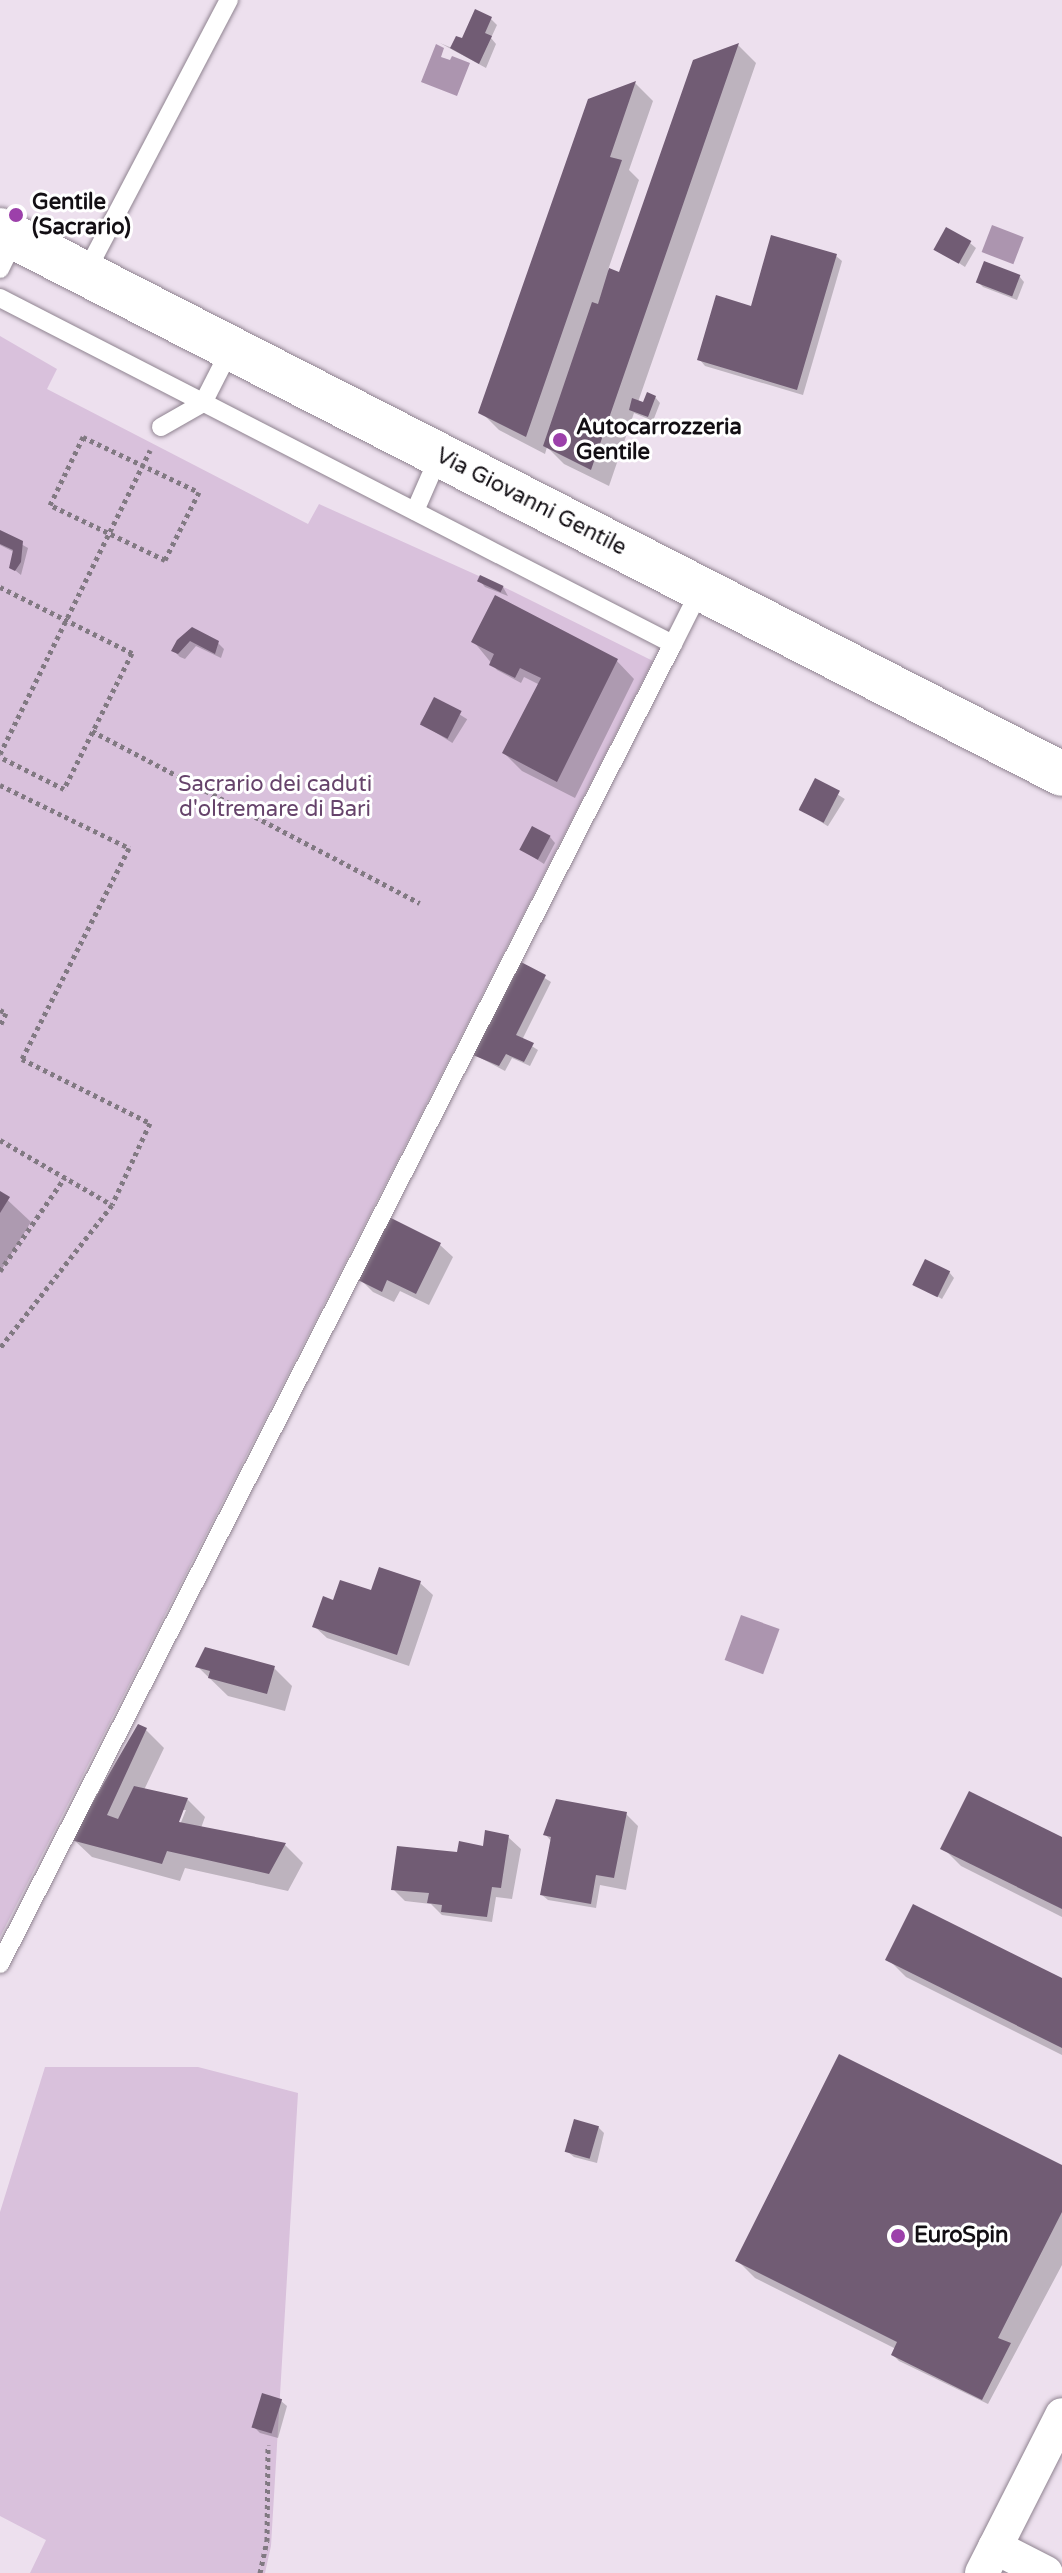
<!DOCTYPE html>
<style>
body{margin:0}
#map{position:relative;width:1062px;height:2573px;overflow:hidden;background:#ede0ee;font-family:"Varela Round",sans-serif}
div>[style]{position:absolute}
.green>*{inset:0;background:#d9c1dc}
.water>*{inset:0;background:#ac95af;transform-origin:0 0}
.shadow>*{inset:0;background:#0003;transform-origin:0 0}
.building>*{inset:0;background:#715c74;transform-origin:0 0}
.path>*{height:5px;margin-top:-2.5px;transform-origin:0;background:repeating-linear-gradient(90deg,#817982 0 4px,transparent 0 8px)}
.roads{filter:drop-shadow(0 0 2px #8f8390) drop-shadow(0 0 2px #8f8390)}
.lane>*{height:18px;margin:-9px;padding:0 9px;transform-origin:9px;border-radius:9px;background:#fff}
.street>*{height:34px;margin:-17px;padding:0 17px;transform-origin:17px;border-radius:17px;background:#fff}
.primary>*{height:44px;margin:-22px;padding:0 22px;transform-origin:22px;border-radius:22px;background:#fff}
.dots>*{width:22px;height:22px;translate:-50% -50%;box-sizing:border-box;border:4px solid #fff;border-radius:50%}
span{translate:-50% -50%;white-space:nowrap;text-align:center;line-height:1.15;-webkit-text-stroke:6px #fff;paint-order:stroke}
.poi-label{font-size:22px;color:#130f14;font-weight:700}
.left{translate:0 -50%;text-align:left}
.street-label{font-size:22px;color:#130f14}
.park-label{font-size:22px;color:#66436b}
</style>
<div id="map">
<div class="green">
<i style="clip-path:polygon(0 336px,57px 369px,47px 389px,308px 524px,319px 504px,512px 591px,653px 661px,0 1937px)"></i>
<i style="clip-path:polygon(45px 2067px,198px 2067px,298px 2093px,271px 2546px,265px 2573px,30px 2573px,46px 2540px,0 2516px,0 2212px)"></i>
</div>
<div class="water">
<i style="clip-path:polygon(436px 44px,444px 48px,441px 57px,450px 60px,452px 56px,470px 63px,457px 96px,421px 82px)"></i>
<i style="left:992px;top:225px;width:34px;height:29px;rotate:21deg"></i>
<i style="left:741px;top:1615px;width:41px;height:48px;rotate:20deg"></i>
</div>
<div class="shadow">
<i style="clip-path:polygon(491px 19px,497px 25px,491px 38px,496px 44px,486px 68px,440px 43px,452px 48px)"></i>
<i style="clip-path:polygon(738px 45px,756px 63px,638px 402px,644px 405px,655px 397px,660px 403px,653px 421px,634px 413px,609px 486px,564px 464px,547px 447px,545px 454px,499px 430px,481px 412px,635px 83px,653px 101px,629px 170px,639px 180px,608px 270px,620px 275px,695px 61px)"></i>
<i style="clip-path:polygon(970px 243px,976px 248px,965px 267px,936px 248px)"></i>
<i style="clip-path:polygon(836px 256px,842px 261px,803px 395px,705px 366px,700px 360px,752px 308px)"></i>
<i style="clip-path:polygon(1019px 276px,1024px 282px,1017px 300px,983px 287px,978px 282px)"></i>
<i style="clip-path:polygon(0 532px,28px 548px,21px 575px,11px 567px,14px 552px,0 545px)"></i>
<i style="clip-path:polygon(480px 581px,503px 587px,508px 596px,485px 587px)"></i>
<i style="clip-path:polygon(189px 630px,218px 643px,224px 649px,221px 658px,196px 646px,185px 659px,180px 657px,174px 651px)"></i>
<i style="clip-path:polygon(474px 642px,616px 660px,634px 679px,575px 798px,522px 771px,504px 753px,540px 685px,524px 677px,521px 683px,497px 670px)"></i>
<i style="left:435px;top:699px;width:38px;height:28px;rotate:32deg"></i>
<i style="left:816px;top:781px;width:34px;height:32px;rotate:32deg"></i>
<i style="clip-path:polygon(550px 837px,555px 843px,544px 864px,522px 850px)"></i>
<i style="clip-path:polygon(522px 964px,551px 982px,522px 1040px,538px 1050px,530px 1066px,512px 1058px,505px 1071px,475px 1055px)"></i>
<i style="clip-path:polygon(0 1193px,31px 1222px,0 1272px)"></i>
<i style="clip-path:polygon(390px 1220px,440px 1245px,453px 1257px,429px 1305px,400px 1291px,394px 1302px,373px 1292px,361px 1280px)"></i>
<i style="clip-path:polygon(949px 1272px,954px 1278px,942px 1299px,916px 1284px)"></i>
<i style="clip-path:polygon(381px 1570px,420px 1583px,433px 1595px,409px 1666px,327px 1638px,314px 1626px,334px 1602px,373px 1593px)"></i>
<i style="clip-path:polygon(206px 1649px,274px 1668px,292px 1686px,285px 1711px,228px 1696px,198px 1667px)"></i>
<i style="clip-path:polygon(evenodd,146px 1730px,164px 1748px,144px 1790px,187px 1799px,205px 1817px,201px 1828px,285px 1845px,303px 1863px,288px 1891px,185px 1868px,180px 1881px,92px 1857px,74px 1840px,146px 1730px,181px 1810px,186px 1810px,177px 1832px,174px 1830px,181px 1810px)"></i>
<i style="clip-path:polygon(626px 1814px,638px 1826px,626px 1890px,600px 1885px,596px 1908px,548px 1900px,542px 1895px,552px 1842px,545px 1834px)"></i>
<i style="clip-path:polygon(508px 1837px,521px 1849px,512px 1899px,496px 1897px,492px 1922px,442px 1915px,431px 1904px,405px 1901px,393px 1889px,458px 1854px,485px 1848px)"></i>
<i style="clip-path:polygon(1062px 1839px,1062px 1917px,961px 1866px,943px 1848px)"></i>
<i style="clip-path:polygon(888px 1959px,1062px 1980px,1062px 2055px,906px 1977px)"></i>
<i style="clip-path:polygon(598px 2127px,604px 2133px,597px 2163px,574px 2157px,568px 2152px)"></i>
<i style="clip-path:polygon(1062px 2168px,1062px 2265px,988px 2404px,899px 2361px,893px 2355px,896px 2349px,755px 2278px,737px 2260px)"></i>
<i style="clip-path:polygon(281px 2401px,287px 2406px,278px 2438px,260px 2433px,254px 2427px)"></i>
</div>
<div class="building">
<i style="clip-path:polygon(475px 9px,492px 17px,485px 33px,492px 36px,479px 64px,450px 48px,456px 36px,462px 38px)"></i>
<i style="clip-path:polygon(739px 43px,591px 470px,543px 446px,592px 302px,598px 304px,609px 268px,619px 272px,693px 60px)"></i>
<i style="clip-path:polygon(636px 81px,610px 157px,622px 160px,526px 437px,478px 413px,588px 99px)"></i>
<i style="left:946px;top:227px;width:29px;height:26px;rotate:29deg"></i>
<i style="clip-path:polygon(771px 235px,837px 254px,797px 390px,697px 360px,716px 295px,751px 306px)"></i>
<i style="left:984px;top:261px;width:39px;height:23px;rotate:21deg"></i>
<i style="clip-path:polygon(647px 392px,656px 396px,648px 417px,629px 410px,632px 398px,643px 402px)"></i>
<i style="clip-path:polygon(0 530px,23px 541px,21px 562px,15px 571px,9px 568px,13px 550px,0 544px)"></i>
<i style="left:480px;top:575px;width:26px;height:7px;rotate:25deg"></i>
<i style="clip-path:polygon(495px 595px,618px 659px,557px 782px,502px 753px,541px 678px,520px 668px,515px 678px,489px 665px,494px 654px,471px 642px)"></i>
<i style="clip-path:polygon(192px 627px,219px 641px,215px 654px,190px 641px,178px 654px,171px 651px,177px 640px)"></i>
<i style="left:434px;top:697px;width:31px;height:31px;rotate:27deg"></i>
<i style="left:815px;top:778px;width:28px;height:36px;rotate:27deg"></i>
<i style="left:532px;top:826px;width:21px;height:27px;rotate:28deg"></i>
<i style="clip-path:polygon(521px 962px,546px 975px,516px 1035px,534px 1043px,524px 1062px,506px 1054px,499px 1066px,473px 1055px)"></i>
<i style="clip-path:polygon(0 1191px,10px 1197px,0 1213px)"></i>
<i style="clip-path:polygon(389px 1217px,441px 1243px,416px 1294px,387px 1280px,382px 1292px,358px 1280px)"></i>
<i style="left:925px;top:1259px;width:28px;height:29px;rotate:26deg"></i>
<i style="clip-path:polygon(379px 1567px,421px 1581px,397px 1655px,312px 1627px,323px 1596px,333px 1600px,340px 1580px,371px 1590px)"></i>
<i style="clip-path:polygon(205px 1647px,275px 1666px,267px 1694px,208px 1678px,210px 1671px,195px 1667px)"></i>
<i style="clip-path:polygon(138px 1724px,147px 1728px,107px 1815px,118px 1819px,134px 1786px,188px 1798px,179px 1822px,286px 1843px,269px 1874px,167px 1851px,162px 1864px,71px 1840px)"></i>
<i style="clip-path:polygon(969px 1791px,1062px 1837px,1062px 1909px,940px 1849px)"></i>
<i style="clip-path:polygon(556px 1799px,627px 1812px,614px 1878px,596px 1875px,591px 1904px,540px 1895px,551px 1837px,543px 1835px)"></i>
<i style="clip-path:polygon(485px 1830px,509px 1835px,501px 1888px,492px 1887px,487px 1917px,441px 1912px,442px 1905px,427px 1903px,429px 1893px,391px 1890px,397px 1846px,457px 1852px,459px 1841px,483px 1846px)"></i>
<i style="clip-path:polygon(913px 1904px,1062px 1978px,1062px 2048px,885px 1960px)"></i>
<i style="clip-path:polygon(839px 2054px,1062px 2165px,1062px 2212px,998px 2338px,1011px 2343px,982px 2400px,891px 2355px,897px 2342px,735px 2261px)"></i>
<i style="left:574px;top:2119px;width:26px;height:34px;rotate:16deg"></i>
<i style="left:262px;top:2393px;width:21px;height:36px;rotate:17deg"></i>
</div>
<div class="path">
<i style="left:83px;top:437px;width:128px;rotate:25.4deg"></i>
<i style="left:199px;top:492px;width:76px;rotate:116.6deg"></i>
<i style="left:165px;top:560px;width:127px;rotate:-154.4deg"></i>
<i style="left:50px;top:505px;width:76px;rotate:-64.1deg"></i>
<i style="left:0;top:587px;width:148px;rotate:26.6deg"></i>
<i style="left:132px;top:653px;width:152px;rotate:116.6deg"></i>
<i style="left:64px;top:789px;width:72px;rotate:-153.4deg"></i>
<i style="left:92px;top:731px;width:370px;rotate:27.7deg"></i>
<i style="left:0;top:754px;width:339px;rotate:-63.7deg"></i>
<i style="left:0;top:785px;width:144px;rotate:26deg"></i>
<i style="left:129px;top:848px;width:237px;rotate:116.9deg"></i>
<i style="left:22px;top:1059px;width:143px;rotate:26.6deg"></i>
<i style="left:150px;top:1123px;width:90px;rotate:114.9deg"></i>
<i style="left:112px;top:1205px;width:182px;rotate:128.1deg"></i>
<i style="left:0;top:1010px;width:7px;rotate:27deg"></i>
<i style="left:6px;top:1013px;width:14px;rotate:115deg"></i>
<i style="left:0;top:1140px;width:129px;rotate:30.1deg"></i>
<i style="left:0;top:1271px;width:114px;rotate:-55.3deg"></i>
<i style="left:260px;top:2573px;width:33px;rotate:-78deg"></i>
<i style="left:267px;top:2541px;width:96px;rotate:-89.4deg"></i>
</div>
<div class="roads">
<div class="lane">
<i style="left:0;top:269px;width:34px;rotate:-64deg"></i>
<i style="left:85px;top:274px;width:310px;rotate:-62.3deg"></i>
<i style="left:0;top:298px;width:757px;rotate:27.21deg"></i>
<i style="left:673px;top:644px;width:63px;rotate:-63.4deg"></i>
<i style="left:161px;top:427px;width:48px;rotate:-29.7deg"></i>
<i style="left:203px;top:403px;width:62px;rotate:-63deg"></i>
<i style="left:415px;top:511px;width:60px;rotate:-66.4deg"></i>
<i style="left:0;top:1964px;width:1482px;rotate:-62.99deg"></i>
</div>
<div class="street">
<i style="left:995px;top:2547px;width:57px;rotate:27deg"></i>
<i style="left:982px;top:2573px;width:177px;rotate:-63.1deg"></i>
</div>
<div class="primary">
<i style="left:0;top:230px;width:1193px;rotate:27.12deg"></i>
</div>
</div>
<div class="dots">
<i style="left:16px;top:215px;background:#9c40aa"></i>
<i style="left:560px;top:440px;background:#9c40aa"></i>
<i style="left:898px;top:2236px;background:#9c40aa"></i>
</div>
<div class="poi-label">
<span class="left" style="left:32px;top:215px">Gentile<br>(Sacrario)</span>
<span class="left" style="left:576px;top:440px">Autocarrozzeria<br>Gentile</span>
<span class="left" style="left:914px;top:2236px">EuroSpin</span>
</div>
<div class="street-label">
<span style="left:531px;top:502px;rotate:27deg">Via Giovanni Gentile</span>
</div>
<div class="park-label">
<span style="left:275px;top:797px">Sacrario dei caduti<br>d'oltremare di Bari</span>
</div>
</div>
